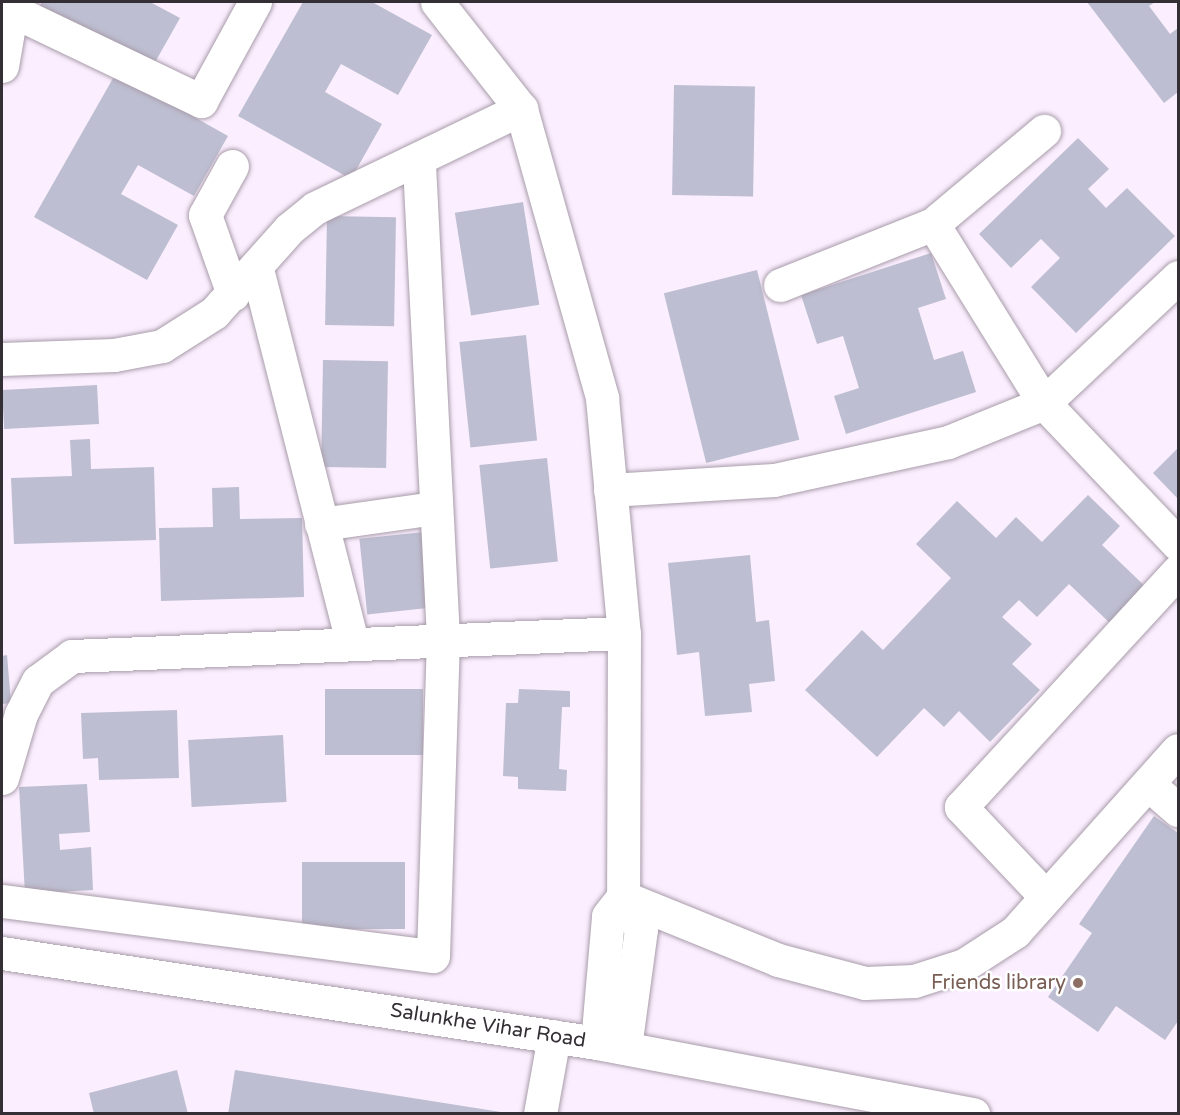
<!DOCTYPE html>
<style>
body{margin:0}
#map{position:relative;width:1180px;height:1115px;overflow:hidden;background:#fbeefe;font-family:"Varela Round",sans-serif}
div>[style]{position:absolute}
.building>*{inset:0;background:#bdbed1;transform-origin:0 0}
.roads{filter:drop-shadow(0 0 2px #a89caa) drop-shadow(0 0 2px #a89caa)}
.street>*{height:33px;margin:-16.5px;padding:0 16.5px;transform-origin:16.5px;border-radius:16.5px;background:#fff}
.dots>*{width:16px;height:16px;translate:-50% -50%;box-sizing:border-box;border:3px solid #fff;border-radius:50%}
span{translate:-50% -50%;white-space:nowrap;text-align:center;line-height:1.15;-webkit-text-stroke:5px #fff;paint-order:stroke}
.education-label{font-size:20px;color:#785e54}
.right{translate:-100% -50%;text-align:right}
.street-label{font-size:20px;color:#342f35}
.frame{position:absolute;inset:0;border:3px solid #342f35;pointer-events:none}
</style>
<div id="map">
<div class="building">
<i style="clip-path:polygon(42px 2px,150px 2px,180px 18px,149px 73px,37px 11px)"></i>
<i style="clip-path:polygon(303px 2px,372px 2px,432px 35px,398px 95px,341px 64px,325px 92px,382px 124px,351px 179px,238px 116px)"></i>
<i style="clip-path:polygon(1087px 2px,1155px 2px,1149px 6px,1170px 34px,1178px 28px,1178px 92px,1164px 103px)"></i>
<i style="clip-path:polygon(116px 73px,228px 136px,194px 196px,138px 165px,121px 194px,178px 225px,147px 280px,34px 217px)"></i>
<i style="left:674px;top:85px;width:81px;height:110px;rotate:1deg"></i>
<i style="clip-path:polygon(1078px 138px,1109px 169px,1088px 189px,1106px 208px,1127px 188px,1175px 236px,1076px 333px,1031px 287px,1060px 258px,1041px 239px,1011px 268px,979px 234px)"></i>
<i style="left:523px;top:202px;width:104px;height:69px;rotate:81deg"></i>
<i style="left:327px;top:216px;width:69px;height:109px;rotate:1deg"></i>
<i style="clip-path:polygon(931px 253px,946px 299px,918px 308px,934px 360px,963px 351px,976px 392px,846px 434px,834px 396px,859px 388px,843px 336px,817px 344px,801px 295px)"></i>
<i style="left:757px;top:270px;width:175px;height:96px;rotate:76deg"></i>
<i style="left:526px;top:335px;width:106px;height:67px;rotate:84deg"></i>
<i style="left:323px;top:360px;width:65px;height:107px;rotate:1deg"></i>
<i style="left:97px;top:385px;width:39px;height:95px;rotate:87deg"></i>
<i style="clip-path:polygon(90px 439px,91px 469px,154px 467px,156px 540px,14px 544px,11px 478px,72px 476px,70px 440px)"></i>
<i style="clip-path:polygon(1178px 448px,1178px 499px,1153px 473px)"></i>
<i style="left:547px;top:458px;width:104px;height:68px;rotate:84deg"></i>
<i style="clip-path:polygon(239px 487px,240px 519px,302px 518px,304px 597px,161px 601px,159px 528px,213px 527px,212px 488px)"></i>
<i style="clip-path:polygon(1088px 495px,1120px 526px,1102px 545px,1150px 591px,1115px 628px,1069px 584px,1037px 617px,1019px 600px,1002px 617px,1032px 644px,1012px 664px,1040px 690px,990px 742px,959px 711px,944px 727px,924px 708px,877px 757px,805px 690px,862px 630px,883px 650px,951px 578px,916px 544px,957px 501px,996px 538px,1016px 517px,1042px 542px)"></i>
<i style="left:424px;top:532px;width:76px;height:65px;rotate:84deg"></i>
<i style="clip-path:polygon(750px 555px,756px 622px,769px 620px,775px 681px,749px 684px,752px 712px,705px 716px,699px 652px,677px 655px,668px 563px)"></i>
<i style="clip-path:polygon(7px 655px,11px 703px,2px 704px,2px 656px)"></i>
<i style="left:325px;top:689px;width:98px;height:66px"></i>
<i style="clip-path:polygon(519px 689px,570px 691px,570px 707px,562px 707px,559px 769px,567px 770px,566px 791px,518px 789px,518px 777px,503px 776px,506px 703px,518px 703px)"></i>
<i style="clip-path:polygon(177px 710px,179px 778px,99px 780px,98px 758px,83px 759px,81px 713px)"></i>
<i style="left:283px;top:735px;width:67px;height:95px;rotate:87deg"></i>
<i style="clip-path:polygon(87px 784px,90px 832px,59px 834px,60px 850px,91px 847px,93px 890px,25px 894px,19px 787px)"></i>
<i style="clip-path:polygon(1154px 816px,1178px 833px,1178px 1021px,1165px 1040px,1116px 1006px,1098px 1032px,1048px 997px,1092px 933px,1079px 924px)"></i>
<i style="left:302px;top:862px;width:103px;height:67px"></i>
<i style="clip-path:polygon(177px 1070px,188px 1114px,94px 1114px,89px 1093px)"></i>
<i style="clip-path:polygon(235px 1070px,501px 1112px,501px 1114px,228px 1114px)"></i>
</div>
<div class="roads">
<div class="street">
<i style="left:437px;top:2px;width:136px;rotate:51.9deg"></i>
<i style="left:521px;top:109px;width:300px;rotate:74.3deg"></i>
<i style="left:602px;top:398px;width:236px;rotate:84.7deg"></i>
<i style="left:624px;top:633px;width:264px;rotate:90.2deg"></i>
<i style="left:623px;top:897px;width:37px;rotate:61deg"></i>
<i style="left:641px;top:929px;width:120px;rotate:97.7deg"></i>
<i style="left:11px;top:10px;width:211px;rotate:25.6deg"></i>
<i style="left:201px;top:101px;width:113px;rotate:-61.4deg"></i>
<i style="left:2px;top:66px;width:65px;rotate:-80.2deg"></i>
<i style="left:232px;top:166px;width:56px;rotate:118.9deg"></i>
<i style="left:205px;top:215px;width:84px;rotate:70.5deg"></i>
<i style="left:933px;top:224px;width:211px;rotate:58.2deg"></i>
<i style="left:1044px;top:403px;width:195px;rotate:46.5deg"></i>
<i style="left:257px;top:269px;width:385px;rotate:75.7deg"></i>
<i style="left:780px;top:285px;width:165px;rotate:-21.7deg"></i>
<i style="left:933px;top:224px;width:145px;rotate:-40deg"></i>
<i style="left:2px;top:359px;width:112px;rotate:-2deg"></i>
<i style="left:114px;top:355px;width:49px;rotate:-10.6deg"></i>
<i style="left:162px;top:346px;width:62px;rotate:-32.4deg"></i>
<i style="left:214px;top:313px;width:113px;rotate:-48.2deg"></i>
<i style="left:289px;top:229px;width:33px;rotate:-39deg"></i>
<i style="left:315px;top:208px;width:229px;rotate:-25.7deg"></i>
<i style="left:610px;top:490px;width:164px;rotate:-3.5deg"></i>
<i style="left:774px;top:480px;width:178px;rotate:-12.3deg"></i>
<i style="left:948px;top:442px;width:104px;rotate:-22.1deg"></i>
<i style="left:1044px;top:403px;width:184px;rotate:-43.2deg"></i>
<i style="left:321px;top:524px;width:115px;rotate:-8deg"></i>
<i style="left:2px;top:778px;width:67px;rotate:-73.5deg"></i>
<i style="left:21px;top:714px;width:37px;rotate:-63deg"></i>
<i style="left:38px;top:681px;width:42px;rotate:-36.3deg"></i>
<i style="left:72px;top:656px;width:552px;rotate:-2.39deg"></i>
<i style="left:1148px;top:784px;width:40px;rotate:41deg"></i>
<i style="left:623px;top:897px;width:167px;rotate:22.1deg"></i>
<i style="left:778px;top:960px;width:90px;rotate:14.8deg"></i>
<i style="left:865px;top:983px;width:49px;rotate:-2.3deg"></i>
<i style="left:914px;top:981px;width:52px;rotate:-17.7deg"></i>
<i style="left:964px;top:965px;width:61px;rotate:-32.9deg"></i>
<i style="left:1015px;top:932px;width:244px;rotate:-48.2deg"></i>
<i style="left:1046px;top:897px;width:124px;rotate:-133.4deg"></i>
<i style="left:961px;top:807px;width:321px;rotate:-47.4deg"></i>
<i style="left:2px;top:901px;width:434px;rotate:7.3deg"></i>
<i style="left:433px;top:956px;width:318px;rotate:-88.2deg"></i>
<i style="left:443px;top:638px;width:479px;rotate:-92.9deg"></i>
<i style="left:2px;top:953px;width:602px;rotate:8.6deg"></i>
<i style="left:597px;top:1043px;width:383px;rotate:10.7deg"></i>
<i style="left:597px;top:1043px;width:127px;rotate:-85deg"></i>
<i style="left:608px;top:916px;width:24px;rotate:-52deg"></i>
<i style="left:540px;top:1114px;width:79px;rotate:-79.8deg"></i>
</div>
</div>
<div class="dots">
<i style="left:1078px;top:983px;background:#8d6e63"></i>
</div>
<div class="education-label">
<span class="right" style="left:1066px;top:983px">Friends library</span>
</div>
<div class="street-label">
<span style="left:488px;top:1026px;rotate:9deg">Salunkhe Vihar Road</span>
</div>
<div class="frame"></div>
</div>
